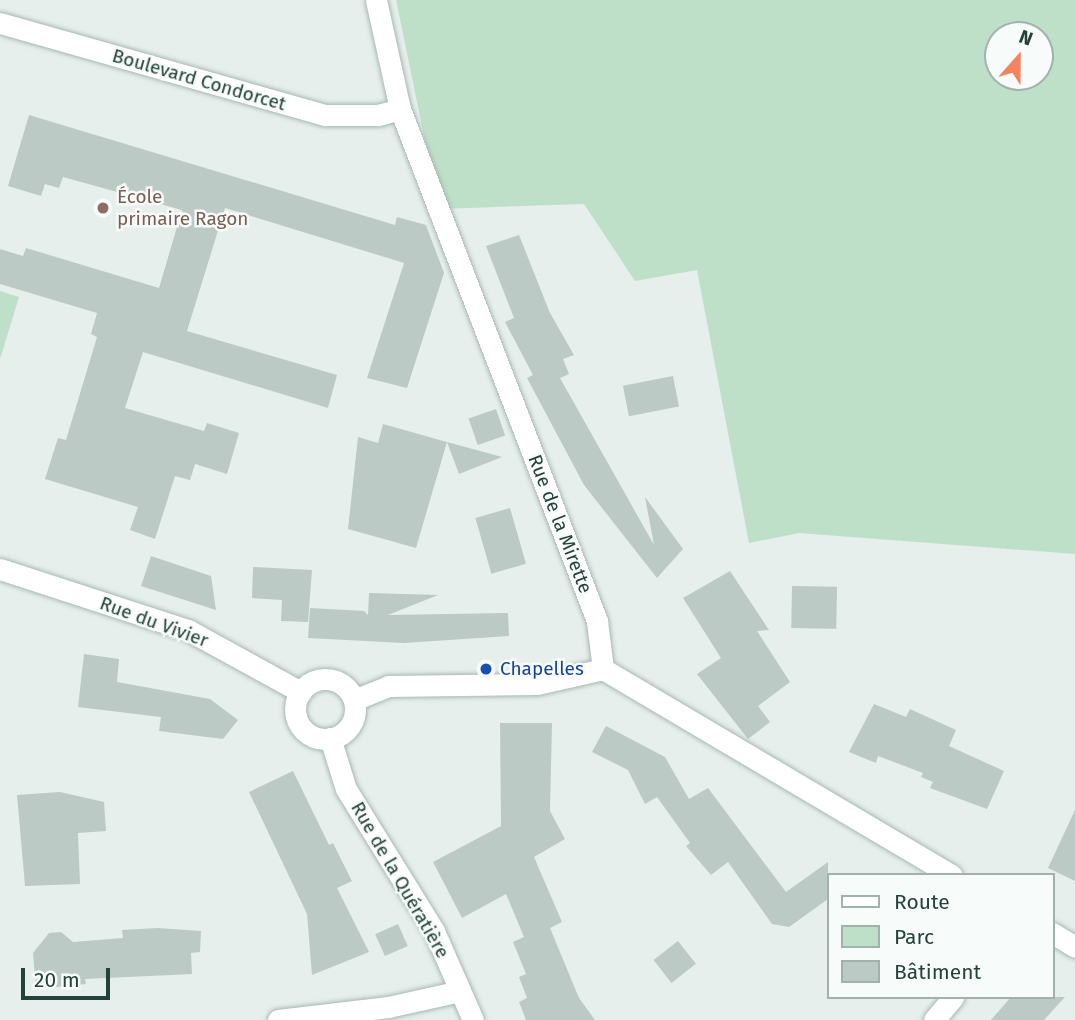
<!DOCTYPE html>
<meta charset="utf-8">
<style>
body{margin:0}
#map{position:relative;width:1075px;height:1020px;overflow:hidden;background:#e6efeb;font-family:"Fira Sans",sans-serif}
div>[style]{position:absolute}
.green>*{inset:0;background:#bfe0c8}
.building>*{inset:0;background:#bbcac4;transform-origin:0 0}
.roads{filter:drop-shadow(0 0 2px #a8b8b2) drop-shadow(0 0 2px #a8b8b2)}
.minor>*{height:21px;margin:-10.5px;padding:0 10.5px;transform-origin:10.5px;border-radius:10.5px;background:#fff}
.minor>.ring{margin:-10.5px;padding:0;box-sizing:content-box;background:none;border:21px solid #fff;border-radius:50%}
.dots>*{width:19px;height:19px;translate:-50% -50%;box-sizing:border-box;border:4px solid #f7fbf9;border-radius:50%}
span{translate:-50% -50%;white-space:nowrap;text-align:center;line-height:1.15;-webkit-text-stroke:5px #f7fbf9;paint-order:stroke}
.street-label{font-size:19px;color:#24423a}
.education-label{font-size:19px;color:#785e54}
.left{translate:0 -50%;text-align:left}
.transit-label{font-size:19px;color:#164399}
.legend{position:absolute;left:827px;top:873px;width:228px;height:126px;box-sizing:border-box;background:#f7fbf9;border:2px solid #a3b1ad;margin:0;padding:9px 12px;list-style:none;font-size:21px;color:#24423a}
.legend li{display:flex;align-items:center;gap:14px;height:35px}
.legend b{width:35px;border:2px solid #a3b1ad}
.north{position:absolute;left:984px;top:21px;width:70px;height:70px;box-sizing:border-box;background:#f7fbf9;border:2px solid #a3b1ad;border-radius:50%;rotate:21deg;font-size:19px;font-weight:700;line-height:28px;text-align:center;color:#24423a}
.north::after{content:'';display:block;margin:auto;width:24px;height:32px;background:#f4845f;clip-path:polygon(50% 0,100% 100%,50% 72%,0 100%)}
.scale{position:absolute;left:21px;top:968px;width:89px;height:32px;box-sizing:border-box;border:4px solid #24423a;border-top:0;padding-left:9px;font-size:21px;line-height:24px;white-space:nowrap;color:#24423a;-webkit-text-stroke:5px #f7fbf9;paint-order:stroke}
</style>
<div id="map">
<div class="green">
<i style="clip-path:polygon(evenodd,396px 0,1075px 0,1075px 554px,799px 533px,749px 543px,697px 270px,635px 281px,584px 204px,439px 209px,396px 0,998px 35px,1040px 35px,1040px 77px,998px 77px,998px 35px)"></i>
<i style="clip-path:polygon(0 291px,19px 297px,0 359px)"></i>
</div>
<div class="building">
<i style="clip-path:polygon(29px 115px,395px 225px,397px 217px,426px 225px,444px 273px,407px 388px,367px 378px,404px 263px,225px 208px,187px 331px,337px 375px,328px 408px,143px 352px,125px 408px,204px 431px,207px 423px,239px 433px,227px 474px,195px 464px,190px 480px,175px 476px,155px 539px,130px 530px,138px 507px,45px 479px,58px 438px,66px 440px,97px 337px,91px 334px,97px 313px,0 284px,0 249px,23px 256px,26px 248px,159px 288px,182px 210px,63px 177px,59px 188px,45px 184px,41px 196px,8px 186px)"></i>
<i style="clip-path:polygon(519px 235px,550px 313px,574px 355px,563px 359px,569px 374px,560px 378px,654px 545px,645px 497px,683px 549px,657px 578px,584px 485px,527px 378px,533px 375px,505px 322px,514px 318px,486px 246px)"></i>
<i style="left:673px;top:376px;width:31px;height:51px;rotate:79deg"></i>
<i style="left:496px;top:409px;width:28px;height:29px;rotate:71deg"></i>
<i style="clip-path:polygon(383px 424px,447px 442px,416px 548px,348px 529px,358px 437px,378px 443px)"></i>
<i style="clip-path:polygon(447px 442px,502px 457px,459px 474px)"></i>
<i style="left:510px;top:508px;width:58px;height:36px;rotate:74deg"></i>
<i style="clip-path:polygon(151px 556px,211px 576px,216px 610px,141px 586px)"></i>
<i style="clip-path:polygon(253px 567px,312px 570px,308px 622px,281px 621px,282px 600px,252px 598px)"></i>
<i style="clip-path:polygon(730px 571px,769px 630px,757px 631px,790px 682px,758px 706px,770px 722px,748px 739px,697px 674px,721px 658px,683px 598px)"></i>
<i style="left:792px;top:586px;width:45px;height:42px;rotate:1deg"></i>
<i style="clip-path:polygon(369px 593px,438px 595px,388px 615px,508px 613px,509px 636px,404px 643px,308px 638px,310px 608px,364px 611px,368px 615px)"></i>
<i style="clip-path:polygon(84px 654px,119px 659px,117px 682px,210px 699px,238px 720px,223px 739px,159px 731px,161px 717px,78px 707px)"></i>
<i style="clip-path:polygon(874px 704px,906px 717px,910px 709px,956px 730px,949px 746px,1004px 771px,987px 809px,930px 788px,933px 782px,921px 777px,923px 773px,878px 756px,876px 763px,849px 752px)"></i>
<i style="clip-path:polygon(500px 723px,552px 723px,550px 811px,565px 839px,534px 857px,562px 922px,550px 928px,579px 998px,595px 1020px,526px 1020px,519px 1002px,527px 998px,519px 977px,526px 974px,513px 942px,524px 937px,506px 894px,462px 918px,433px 862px,501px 826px)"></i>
<i style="clip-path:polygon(606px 726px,665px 757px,689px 799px,708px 788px,786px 892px,828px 862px,828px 899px,789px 927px,772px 924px,728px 862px,711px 875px,686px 846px,690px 843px,657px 797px,645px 804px,628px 770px,592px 752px)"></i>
<i style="clip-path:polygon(293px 771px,329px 845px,333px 843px,352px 881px,337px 888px,369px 952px,312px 975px,307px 914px,249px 792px)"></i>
<i style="clip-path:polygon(60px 792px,104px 802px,106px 831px,78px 833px,80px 884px,25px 886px,17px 795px)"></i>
<i style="clip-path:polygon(1075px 810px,1075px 881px,1048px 868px)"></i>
<i style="left:398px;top:924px;width:24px;height:25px;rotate:66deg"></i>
<i style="clip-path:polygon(158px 928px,201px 931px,200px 952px,191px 953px,192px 974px,85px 979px,86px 984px,36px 989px,33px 953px,49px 933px,61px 932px,73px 942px,123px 938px,122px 930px)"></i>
<i style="left:678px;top:941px;width:29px;height:31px;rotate:52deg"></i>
<i style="clip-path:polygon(1011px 997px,1065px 997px,1044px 1020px,991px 1020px)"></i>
</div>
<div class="roads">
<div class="minor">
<i style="left:376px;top:0;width:112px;rotate:77.6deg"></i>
<i style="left:400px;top:109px;width:549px;rotate:68.95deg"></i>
<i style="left:597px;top:621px;width:48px;rotate:82.9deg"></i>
<i style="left:603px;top:669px;width:405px;rotate:30.6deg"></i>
<i style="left:0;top:23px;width:338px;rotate:15.8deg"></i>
<i style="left:325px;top:115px;width:53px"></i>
<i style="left:378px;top:115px;width:23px;rotate:-15deg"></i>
<i style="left:0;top:569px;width:198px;rotate:18deg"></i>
<i style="left:188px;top:630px;width:129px;rotate:28.8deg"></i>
<i class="ring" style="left:295px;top:679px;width:39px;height:39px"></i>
<i style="left:354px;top:700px;width:37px;rotate:-22deg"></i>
<i style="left:388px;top:686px;width:149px;rotate:-0.8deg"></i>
<i style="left:537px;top:684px;width:68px;rotate:-12.8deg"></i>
<i style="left:330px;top:738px;width:53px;rotate:72.6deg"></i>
<i style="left:346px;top:789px;width:167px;rotate:58.2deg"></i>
<i style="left:434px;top:931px;width:97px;rotate:66.3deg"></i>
<i style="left:1052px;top:933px;width:27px;rotate:31deg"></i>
<i style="left:278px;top:1020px;width:111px;rotate:-6.7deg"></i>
<i style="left:388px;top:1007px;width:74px;rotate:-12.5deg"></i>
<i style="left:934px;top:1020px;width:30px;rotate:-50deg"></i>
</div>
</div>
<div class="dots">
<i style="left:103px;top:208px;background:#8d6e63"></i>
<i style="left:486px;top:669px;background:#1a4fb4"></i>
</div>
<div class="street-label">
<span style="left:199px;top:80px;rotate:16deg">Boulevard Condorcet</span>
<span style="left:560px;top:524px;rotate:69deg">Rue de la Mirette</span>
<span style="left:154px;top:622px;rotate:20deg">Rue du Vivier</span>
<span style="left:400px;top:880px;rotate:60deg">Rue de la Quératière</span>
</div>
<div class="education-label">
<span class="left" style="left:117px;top:208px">École<br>primaire Ragon</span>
</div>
<div class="transit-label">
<span class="left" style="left:500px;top:669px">Chapelles</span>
</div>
<ul class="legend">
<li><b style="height:9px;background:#fff"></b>Route</li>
<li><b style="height:19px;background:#bfe0c8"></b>Parc</li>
<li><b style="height:19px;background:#bbcac4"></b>Bâtiment</li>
</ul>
<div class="north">N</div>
<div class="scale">20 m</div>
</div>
